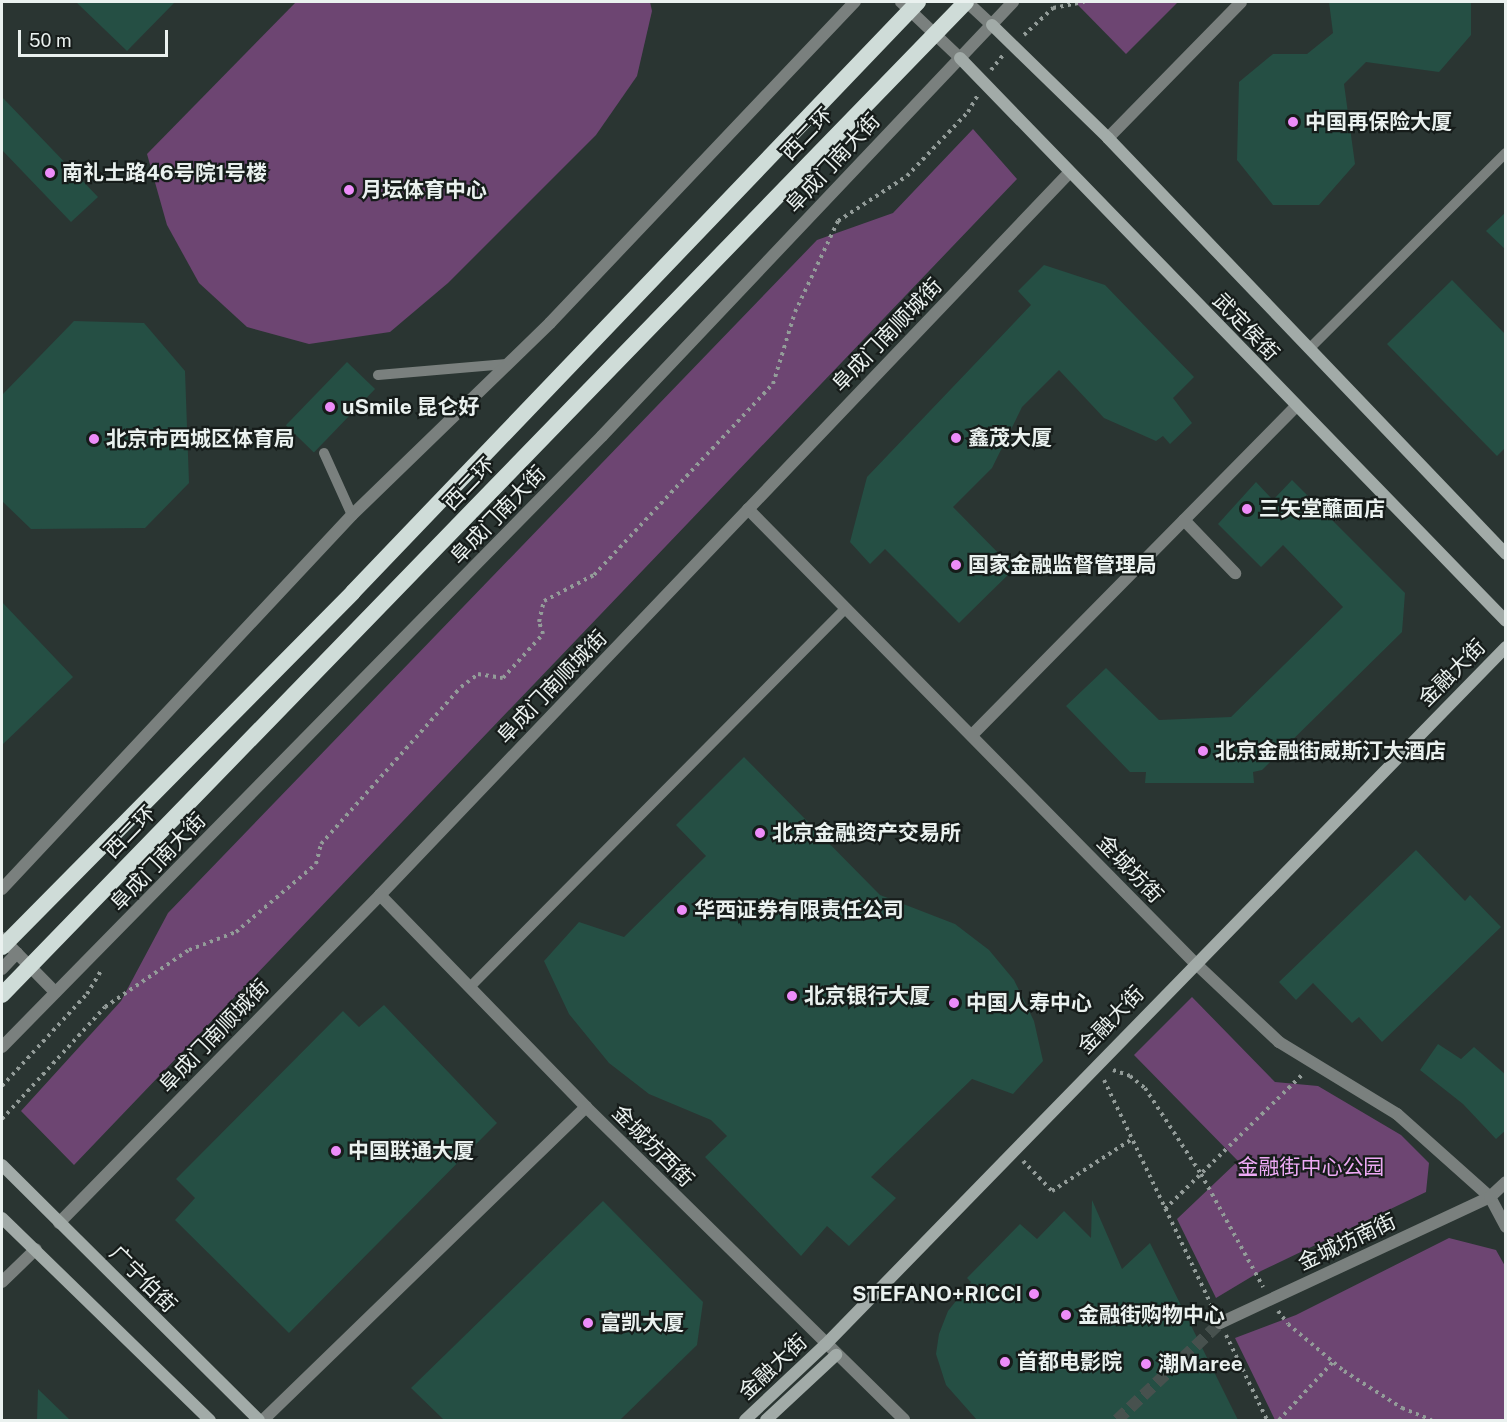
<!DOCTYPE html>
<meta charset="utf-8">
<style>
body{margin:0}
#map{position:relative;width:1507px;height:1422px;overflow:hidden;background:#2a3532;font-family:"Public Sans","Noto Sans SC",sans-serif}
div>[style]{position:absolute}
.green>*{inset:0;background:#6d4572}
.building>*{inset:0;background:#254f44;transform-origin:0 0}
.tertiary-tunnel>*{height:12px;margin-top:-6px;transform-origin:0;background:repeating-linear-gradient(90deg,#47514e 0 12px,transparent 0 18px)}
.path>*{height:4px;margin-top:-2px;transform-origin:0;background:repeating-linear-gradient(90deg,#939c99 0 3px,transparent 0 7.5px)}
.service>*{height:10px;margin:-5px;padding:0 5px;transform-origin:5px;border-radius:5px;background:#7a807e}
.minor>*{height:12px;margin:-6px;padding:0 6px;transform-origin:6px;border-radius:6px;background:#7a807e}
.tertiary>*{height:12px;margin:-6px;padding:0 6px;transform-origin:6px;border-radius:6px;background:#7a807e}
.secondary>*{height:12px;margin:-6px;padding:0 6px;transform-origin:6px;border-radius:6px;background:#a2aba8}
.trunk-bridge>*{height:16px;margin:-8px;padding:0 8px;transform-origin:8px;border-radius:8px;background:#cfdcd8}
.dots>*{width:16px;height:16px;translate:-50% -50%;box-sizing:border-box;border:3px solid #161c1a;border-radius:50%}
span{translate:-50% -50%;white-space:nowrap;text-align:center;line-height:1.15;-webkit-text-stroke:4.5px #161c1a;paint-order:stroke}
.poi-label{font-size:21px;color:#eaf1ef;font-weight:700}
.left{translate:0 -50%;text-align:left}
.right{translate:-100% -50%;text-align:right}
.street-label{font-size:21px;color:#eaf1ef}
.park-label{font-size:21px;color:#eeaaf5}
.frame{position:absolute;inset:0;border:3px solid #eaf1ef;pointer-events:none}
.scale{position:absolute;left:18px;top:30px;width:150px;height:27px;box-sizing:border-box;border:3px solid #eaf1ef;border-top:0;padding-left:8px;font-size:18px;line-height:21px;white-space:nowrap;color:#eaf1ef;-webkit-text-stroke:4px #161c1a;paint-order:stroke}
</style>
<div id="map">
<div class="green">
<i style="clip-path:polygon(296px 2px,650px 2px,652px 11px,637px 76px,596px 135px,448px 283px,390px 332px,309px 344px,247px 327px,199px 283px,167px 225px,147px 154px)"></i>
<i style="clip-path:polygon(1075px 2px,1178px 2px,1126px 54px)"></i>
<i style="clip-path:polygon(973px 129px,1017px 179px,74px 1165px,21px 1111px,121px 1001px,168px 913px,817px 240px,893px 213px)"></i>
<i style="clip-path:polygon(1192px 997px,1275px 1082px,1318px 1086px,1401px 1135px,1429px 1163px,1426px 1192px,1261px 1271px,1216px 1298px,1177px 1219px,1238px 1161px,1134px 1055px)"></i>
<i style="clip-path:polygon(1449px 1238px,1496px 1250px,1505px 1266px,1505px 1420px,1275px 1420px,1235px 1338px,1296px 1315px)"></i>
</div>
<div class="building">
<i style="clip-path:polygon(76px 2px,175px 2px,127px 51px)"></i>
<i style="clip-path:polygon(1329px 2px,1471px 2px,1471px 35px,1439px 72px,1366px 62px,1344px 84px,1355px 164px,1319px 205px,1273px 205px,1237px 160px,1239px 82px,1273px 54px,1307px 54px,1333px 33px)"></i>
<i style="clip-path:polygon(2px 97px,98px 197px,71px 222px,2px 150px)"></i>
<i style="clip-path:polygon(1506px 212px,1506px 250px,1486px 231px)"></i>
<i style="clip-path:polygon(1044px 265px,1105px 285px,1194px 377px,1173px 398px,1192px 423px,1170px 444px,1163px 436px,1156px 441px,1104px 418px,1059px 370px,1022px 407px,992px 468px,953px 507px,1014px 569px,959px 623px,885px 549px,870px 564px,850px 542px,867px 477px,1031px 305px,1018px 291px)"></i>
<i style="clip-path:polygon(1452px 280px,1506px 335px,1506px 447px,1497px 456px,1387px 344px)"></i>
<i style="clip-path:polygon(74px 321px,144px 323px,185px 371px,189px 483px,145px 528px,31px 529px,2px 501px,2px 395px)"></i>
<i style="left:347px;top:362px;width:39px;height:88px;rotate:44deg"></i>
<i style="clip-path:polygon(1292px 480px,1405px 593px,1402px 632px,1262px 770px,1253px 772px,1254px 783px,1145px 783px,1146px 772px,1130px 772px,1066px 706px,1106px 668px,1159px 720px,1231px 717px,1343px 607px,1283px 545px,1261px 567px,1218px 524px,1256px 482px,1273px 500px)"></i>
<i style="clip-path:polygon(2px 602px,73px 677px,2px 745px)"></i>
<i style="clip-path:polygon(744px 757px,880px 895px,955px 924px,989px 950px,1014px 980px,1034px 1021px,1043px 1061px,1013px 1094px,972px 1079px,871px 1177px,896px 1198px,849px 1246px,827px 1226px,801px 1256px,705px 1157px,727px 1136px,711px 1120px,649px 1094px,609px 1063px,569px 1014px,544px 961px,579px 922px,624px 937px,706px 856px,676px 825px)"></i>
<i style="clip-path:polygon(1416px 850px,1465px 901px,1470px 895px,1501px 927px,1382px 1042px,1359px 1017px,1352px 1023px,1313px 983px,1296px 1000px,1279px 982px)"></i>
<i style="clip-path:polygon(384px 1005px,497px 1123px,289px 1333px,175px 1220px,195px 1198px,176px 1179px,343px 1011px,359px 1027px)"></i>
<i style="clip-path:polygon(1438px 1044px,1461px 1059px,1474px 1047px,1506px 1075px,1506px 1130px,1496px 1139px,1463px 1104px,1420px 1070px)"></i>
<i style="clip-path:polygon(1092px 1200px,1122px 1269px,1150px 1243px,1238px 1420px,977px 1420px,946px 1385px,936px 1354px,939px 1334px,948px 1311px,971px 1282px,967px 1278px,1020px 1224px,1037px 1239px,1064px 1211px,1091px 1238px)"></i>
<i style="clip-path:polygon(603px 1201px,703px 1302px,697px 1345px,620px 1420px,444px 1420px,411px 1388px)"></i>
<i style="clip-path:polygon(38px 1389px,70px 1420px,37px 1420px)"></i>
</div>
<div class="tertiary-tunnel">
<i style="left:1117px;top:1420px;width:141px;rotate:-43.3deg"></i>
</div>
<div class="path">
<i style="left:1024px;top:35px;width:40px;rotate:-43deg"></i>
<i style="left:1053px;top:8px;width:32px;rotate:-11deg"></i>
<i style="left:991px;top:70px;width:19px;rotate:-51deg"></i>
<i style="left:1113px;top:1070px;width:18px;rotate:19deg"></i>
<i style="left:1130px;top:1076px;width:19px;rotate:39deg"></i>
<i style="left:1145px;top:1088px;width:103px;rotate:56.9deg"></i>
<i style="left:1201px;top:1174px;width:129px;rotate:61.2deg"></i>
<i style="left:1104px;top:1080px;width:254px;rotate:64.5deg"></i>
<i style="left:2px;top:1086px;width:125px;rotate:-47.3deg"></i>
<i style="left:87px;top:994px;width:27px;rotate:-59deg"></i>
<i style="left:2px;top:1119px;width:152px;rotate:-47.4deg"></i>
<i style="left:105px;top:1007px;width:102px;rotate:-34.2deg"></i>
<i style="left:189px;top:950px;width:50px;rotate:-21deg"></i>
<i style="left:236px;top:932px;width:105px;rotate:-40.4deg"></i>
<i style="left:316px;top:864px;width:21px;rotate:-76deg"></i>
<i style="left:321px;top:844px;width:210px;rotate:-48.3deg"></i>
<i style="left:461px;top:687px;width:21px;rotate:-37deg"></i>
<i style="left:478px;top:674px;width:25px;rotate:9deg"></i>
<i style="left:503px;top:678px;width:59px;rotate:-47.7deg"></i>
<i style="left:543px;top:634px;width:13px;rotate:-108deg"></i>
<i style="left:539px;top:622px;width:22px;rotate:-77deg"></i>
<i style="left:544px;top:601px;width:56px;rotate:-27.5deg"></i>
<i style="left:594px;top:575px;width:262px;rotate:-46.9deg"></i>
<i style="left:773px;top:384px;width:75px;rotate:-73deg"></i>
<i style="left:795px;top:312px;width:101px;rotate:-64.7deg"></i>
<i style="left:838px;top:221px;width:82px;rotate:-33.1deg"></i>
<i style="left:907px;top:176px;width:88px;rotate:-46.4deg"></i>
<i style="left:968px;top:112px;width:20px;rotate:-60deg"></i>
<i style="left:1023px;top:1161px;width:42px;rotate:46deg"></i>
<i style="left:1052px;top:1191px;width:95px;rotate:-33deg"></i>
<i style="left:1165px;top:1209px;width:193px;rotate:-44.4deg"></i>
<i style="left:1278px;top:1311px;width:16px;rotate:52deg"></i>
<i style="left:1288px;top:1324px;width:73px;rotate:40deg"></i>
<i style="left:1344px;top:1371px;width:69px;rotate:32.5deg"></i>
<i style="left:1402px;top:1408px;width:32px;rotate:22deg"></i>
<i style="left:1226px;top:1335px;width:94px;rotate:64.2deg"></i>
<i style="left:1279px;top:1420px;width:79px;rotate:-47deg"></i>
</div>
<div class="service">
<i style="left:1310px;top:348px;width:276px;rotate:-44.9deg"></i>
<i style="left:378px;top:375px;width:129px;rotate:-4.9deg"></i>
<i style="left:324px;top:453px;width:68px;rotate:65.7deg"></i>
<i style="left:470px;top:987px;width:534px;rotate:-45.23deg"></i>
</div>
<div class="minor">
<i style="left:1184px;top:520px;width:74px;rotate:46.1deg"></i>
<i style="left:972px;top:735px;width:462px;rotate:-45.4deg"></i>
<i style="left:263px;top:1420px;width:450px;rotate:-44.1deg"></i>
</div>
<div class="tertiary">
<i style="left:901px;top:2px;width:81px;rotate:43.5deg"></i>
<i style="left:967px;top:2px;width:34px;rotate:43deg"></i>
<i style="left:1108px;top:138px;width:190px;rotate:-45.6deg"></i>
<i style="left:748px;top:509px;width:636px;rotate:45.45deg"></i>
<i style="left:1194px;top:962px;width:117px;rotate:43.3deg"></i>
<i style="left:1279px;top:1042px;width:138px;rotate:31.4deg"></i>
<i style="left:1397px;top:1114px;width:125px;rotate:41.7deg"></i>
<i style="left:1490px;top:1197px;width:34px;rotate:62deg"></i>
<i style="left:2px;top:889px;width:512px;rotate:-46.9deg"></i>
<i style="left:352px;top:515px;width:276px;rotate:-44.1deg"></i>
<i style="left:550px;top:323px;width:443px;rotate:-46.5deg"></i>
<i style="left:380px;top:895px;width:296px;rotate:45.8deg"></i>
<i style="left:586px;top:1107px;width:446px;rotate:44.5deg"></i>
<i style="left:2px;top:938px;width:76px;rotate:45.5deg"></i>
<i style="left:2px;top:969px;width:22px;rotate:-47deg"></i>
<i style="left:2px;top:1047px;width:856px;rotate:-45.52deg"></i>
<i style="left:602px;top:436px;width:598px;rotate:-46.56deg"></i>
<i style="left:59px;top:1223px;width:459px;rotate:-45.6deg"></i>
<i style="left:380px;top:895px;width:998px;rotate:-46.34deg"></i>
<i style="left:2px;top:1282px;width:47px;rotate:-44.1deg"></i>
<i style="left:1220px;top:1323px;width:298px;rotate:-25deg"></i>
<i style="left:1490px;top:1197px;width:22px;rotate:-43deg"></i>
</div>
<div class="secondary">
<i style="left:992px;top:25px;width:162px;rotate:44.2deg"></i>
<i style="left:1108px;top:138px;width:576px;rotate:46.27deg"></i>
<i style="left:960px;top:58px;width:784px;rotate:45.88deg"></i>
<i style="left:2px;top:1165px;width:362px;rotate:44.8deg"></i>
<i style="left:2px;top:1218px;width:290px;rotate:44.2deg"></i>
<i style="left:745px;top:1420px;width:110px;rotate:-43.2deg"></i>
<i style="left:825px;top:1345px;width:975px;rotate:-45.71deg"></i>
<i style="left:766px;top:1420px;width:96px;rotate:-42.9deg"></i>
</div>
<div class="trunk-bridge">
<i style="left:2px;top:947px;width:499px;rotate:-45.3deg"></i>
<i style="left:353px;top:592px;width:817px;rotate:-46.24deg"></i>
<i style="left:2px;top:995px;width:1384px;rotate:-45.85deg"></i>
</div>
<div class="dots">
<i style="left:1293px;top:122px;background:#ed8cf9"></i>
<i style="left:50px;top:173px;background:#ed8cf9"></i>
<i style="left:349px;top:190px;background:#ed8cf9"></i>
<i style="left:330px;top:407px;background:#ed8cf9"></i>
<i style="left:956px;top:438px;background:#ed8cf9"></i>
<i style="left:94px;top:439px;background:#ed8cf9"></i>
<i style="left:1247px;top:509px;background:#ed8cf9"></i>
<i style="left:956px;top:565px;background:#ed8cf9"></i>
<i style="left:1203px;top:751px;background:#ed8cf9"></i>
<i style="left:760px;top:833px;background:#ed8cf9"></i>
<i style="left:682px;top:910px;background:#ed8cf9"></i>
<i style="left:792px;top:996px;background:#ed8cf9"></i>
<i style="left:954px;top:1003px;background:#ed8cf9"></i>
<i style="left:336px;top:1151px;background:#ed8cf9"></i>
<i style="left:1034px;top:1294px;background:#ed8cf9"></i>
<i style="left:1066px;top:1315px;background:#ed8cf9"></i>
<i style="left:588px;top:1323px;background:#ed8cf9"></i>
<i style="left:1005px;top:1362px;background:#ed8cf9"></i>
<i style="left:1146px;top:1364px;background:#ed8cf9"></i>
</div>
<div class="poi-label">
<span class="left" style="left:1305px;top:122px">中国再保险大厦</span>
<span class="left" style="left:62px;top:173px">南礼士路46号院1号楼</span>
<span class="left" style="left:361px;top:190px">月坛体育中心</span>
<span class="left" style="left:342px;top:407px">uSmile 昆仑好</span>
<span class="left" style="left:968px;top:438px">鑫茂大厦</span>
<span class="left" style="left:106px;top:439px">北京市西城区体育局</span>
<span class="left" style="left:1259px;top:509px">三矢堂蘸面店</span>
<span class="left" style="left:968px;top:565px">国家金融监督管理局</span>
<span class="left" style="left:1215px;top:751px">北京金融街威斯汀大酒店</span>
<span class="left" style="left:772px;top:833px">北京金融资产交易所</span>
<span class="left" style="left:694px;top:910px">华西证券有限责任公司</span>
<span class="left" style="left:804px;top:996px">北京银行大厦</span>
<span class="left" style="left:966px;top:1003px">中国人寿中心</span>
<span class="left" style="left:348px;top:1151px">中国联通大厦</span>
<span class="right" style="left:1022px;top:1294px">STEFANO+RICCI</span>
<span class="left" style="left:1078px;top:1315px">金融街购物中心</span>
<span class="left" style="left:600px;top:1323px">富凯大厦</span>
<span class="left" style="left:1017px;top:1362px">首都电影院</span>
<span class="left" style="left:1158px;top:1364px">潮Maree</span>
</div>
<div class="street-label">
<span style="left:807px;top:134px;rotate:-46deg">西二环</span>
<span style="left:833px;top:163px;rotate:-47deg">阜成门南大街</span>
<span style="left:1246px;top:327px;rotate:46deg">武定侯街</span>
<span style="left:887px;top:335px;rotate:-46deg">阜成门南顺城街</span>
<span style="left:469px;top:484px;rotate:-46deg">西二环</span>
<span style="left:498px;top:515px;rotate:-46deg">阜成门南大街</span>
<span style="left:1452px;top:673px;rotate:-45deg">金融大街</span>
<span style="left:552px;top:687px;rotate:-46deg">阜成门南顺城街</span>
<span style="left:130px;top:832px;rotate:-46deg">西二环</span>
<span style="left:158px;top:862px;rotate:-46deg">阜成门南大街</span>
<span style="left:1130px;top:869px;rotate:46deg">金城坊街</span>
<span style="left:1111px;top:1020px;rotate:-46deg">金融大街</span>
<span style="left:214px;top:1036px;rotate:-46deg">阜成门南顺城街</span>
<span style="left:653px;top:1146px;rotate:45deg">金城坊西街</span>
<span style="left:1347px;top:1242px;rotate:-25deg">金城坊南街</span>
<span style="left:143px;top:1279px;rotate:45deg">广宁伯街</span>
<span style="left:773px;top:1367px;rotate:-43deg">金融大街</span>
</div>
<div class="park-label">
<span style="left:1311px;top:1167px">金融街中心公园</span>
</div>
<div class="frame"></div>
<div class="scale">50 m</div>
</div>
